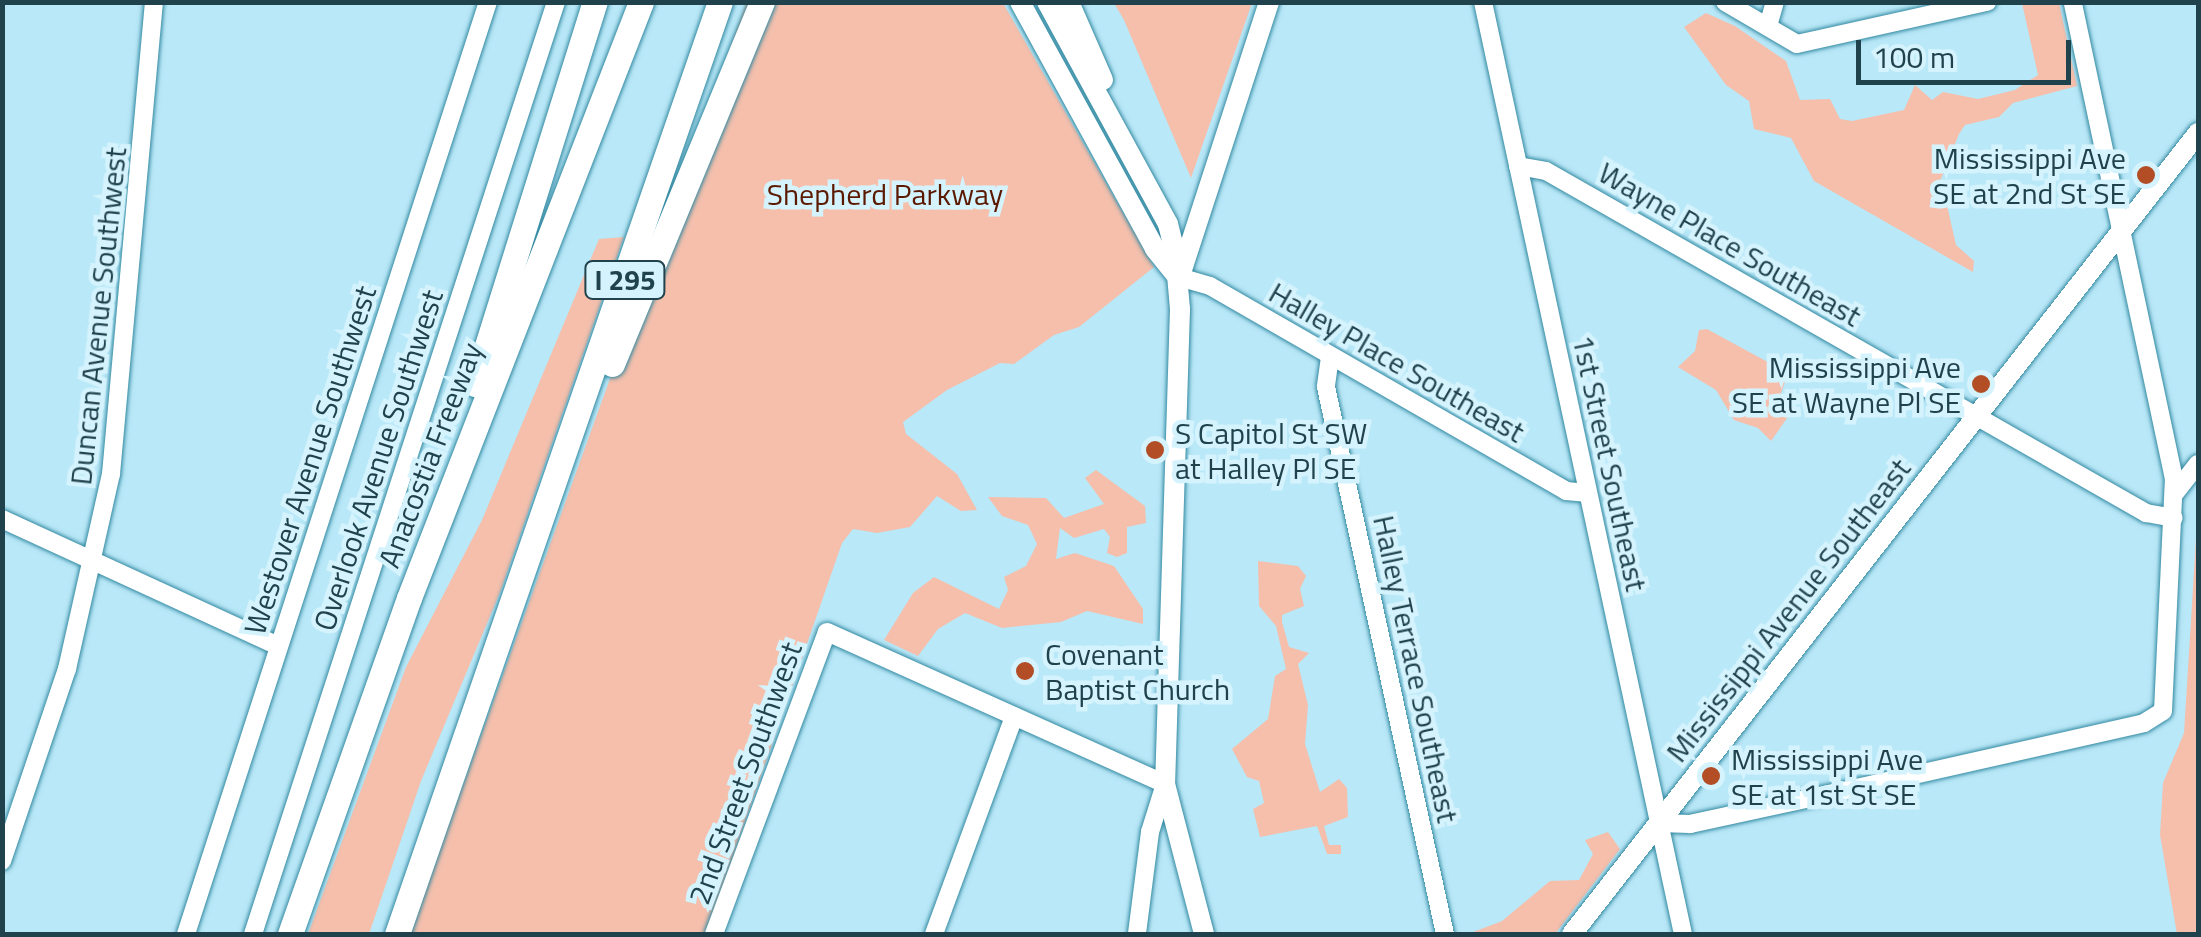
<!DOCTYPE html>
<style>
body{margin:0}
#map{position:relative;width:2201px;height:937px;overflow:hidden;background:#b9e8f8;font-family:"Titillium Web",sans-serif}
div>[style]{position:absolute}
.green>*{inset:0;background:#f5bfac}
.roads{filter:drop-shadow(0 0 2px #3389a1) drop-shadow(0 0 2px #3389a1)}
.minor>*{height:18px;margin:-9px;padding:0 9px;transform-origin:9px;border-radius:9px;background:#fff}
.major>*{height:20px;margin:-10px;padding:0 10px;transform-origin:10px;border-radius:10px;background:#fff}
.highway>*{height:25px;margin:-12.5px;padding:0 12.5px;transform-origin:12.5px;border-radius:12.5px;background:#fff}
.dots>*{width:28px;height:28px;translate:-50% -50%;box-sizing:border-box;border:5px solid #d4f3fd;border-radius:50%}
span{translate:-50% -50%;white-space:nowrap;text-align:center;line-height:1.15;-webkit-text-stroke:9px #d4f3fd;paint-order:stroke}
.shield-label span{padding:2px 8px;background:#d4f3fd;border:2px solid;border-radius:8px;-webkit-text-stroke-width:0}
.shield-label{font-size:28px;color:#1f424c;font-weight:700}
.poi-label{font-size:30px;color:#1f424c}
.right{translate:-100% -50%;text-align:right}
.left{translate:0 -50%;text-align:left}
.park-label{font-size:30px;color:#5b1a00}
.street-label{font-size:30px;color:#1f424c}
.frame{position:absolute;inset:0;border:5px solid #1f424c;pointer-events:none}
.scale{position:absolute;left:1856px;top:40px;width:215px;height:45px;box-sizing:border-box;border:5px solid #1f424c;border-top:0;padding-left:12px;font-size:30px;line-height:35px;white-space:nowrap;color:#1f424c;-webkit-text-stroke:8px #d4f3fd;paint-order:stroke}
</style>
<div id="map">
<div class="green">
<i style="clip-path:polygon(746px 3px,1003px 3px,1154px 267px,1079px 327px,1054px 335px,1014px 364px,1000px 363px,947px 390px,903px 422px,906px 434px,957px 474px,977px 510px,961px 511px,937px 496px,910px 527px,877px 533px,853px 529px,842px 543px,706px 934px,409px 934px)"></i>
<i style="clip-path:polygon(1114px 3px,1252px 3px,1191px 178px,1124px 20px)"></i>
<i style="clip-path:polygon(2022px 3px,2059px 3px,2077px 86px,2013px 103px,1999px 117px,1965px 125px,1959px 134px,1941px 179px,1956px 245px,1974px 261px,1973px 272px,1814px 181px,1791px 138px,1754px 129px,1749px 101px,1726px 85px,1684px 27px,1706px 13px,1735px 26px,1786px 61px,1800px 100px,1830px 99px,1840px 119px,1852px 121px,1904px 110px,1915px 85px,1932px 100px,1943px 92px,1978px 99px,2015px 90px,2038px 75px)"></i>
<i style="clip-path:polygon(624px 237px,501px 590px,421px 781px,369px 934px,308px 934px,406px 667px,482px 520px,599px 239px)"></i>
<i style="clip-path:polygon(1707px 329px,1788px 373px,1779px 399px,1790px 414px,1771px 441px,1758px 428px,1734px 420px,1716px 390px,1678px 367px,1695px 351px,1699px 330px)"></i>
<i style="clip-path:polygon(1096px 470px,1145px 506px,1146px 523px,1127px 527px,1127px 553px,1117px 557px,1107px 553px,1110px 537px,1104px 529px,1074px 538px,1060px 528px,1056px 559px,1075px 553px,1114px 566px,1143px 609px,1143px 624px,1087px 611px,1061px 622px,1002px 628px,965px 613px,938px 629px,918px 656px,884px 640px,913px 593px,934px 577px,999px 609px,1008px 590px,1004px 577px,1026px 566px,1037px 544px,1028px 525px,1002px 516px,988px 497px,1046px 498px,1064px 518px,1104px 504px,1085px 478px)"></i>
<i style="clip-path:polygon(2198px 507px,2198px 934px,2177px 934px,2160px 835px,2163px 783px,2184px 733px)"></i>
<i style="clip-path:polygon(1258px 561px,1298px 566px,1306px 576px,1300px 589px,1304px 606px,1282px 615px,1282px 622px,1289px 647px,1309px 653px,1298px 664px,1308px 705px,1305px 744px,1320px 792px,1339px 779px,1347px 788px,1348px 817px,1324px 826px,1329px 845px,1341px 845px,1341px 854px,1327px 854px,1317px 826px,1260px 837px,1253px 809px,1264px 803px,1259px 781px,1247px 777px,1232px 749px,1268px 719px,1275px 676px,1286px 669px,1276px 626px,1259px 606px)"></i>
<i style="clip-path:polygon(1608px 832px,1620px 849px,1555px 934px,1468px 934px,1502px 921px,1550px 881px,1579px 880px,1593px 854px,1585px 840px)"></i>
</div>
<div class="roads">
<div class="minor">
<i style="left:1483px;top:2px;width:953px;rotate:77.89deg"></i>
<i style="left:1725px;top:2px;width:83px;rotate:30.3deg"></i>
<i style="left:1797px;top:44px;width:195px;rotate:-12.5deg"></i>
<i style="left:1768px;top:26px;width:25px;rotate:-74deg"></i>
<i style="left:1518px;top:166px;width:28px;rotate:10deg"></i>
<i style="left:1546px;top:171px;width:691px;rotate:29.68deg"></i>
<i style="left:2146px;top:513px;width:28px;rotate:10deg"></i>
<i style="left:1179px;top:277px;width:32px;rotate:16deg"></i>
<i style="left:1210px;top:286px;width:411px;rotate:29.9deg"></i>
<i style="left:1566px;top:491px;width:22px;rotate:5deg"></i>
<i style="left:1330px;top:357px;width:30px;rotate:98deg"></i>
<i style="left:1326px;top:387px;width:560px;rotate:77.73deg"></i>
<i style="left:2175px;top:493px;width:37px;rotate:-52deg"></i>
<i style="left:2px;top:519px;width:304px;rotate:24.7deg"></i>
<i style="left:1659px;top:823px;width:31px;rotate:2deg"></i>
<i style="left:1690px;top:824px;width:166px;rotate:-12.2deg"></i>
<i style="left:1852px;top:789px;width:299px;rotate:-12.7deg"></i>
<i style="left:2144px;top:723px;width:22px;rotate:-32deg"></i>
<i style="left:2163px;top:711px;width:232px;rotate:-87.3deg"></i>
<i style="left:2174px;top:479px;width:488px;rotate:-102deg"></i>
<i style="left:2px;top:861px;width:203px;rotate:-71.3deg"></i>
<i style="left:67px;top:669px;width:200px;rotate:-77.3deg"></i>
<i style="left:111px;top:474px;width:474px;rotate:-84.8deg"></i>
<i style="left:186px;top:934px;width:980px;rotate:-72.05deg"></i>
<i style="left:253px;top:934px;width:980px;rotate:-71.99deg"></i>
<i style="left:714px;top:934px;width:322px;rotate:-69.5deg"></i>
<i style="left:827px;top:632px;width:371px;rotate:24.2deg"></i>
<i style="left:1165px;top:784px;width:50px;rotate:107.4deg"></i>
<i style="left:1150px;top:832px;width:103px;rotate:97.3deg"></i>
<i style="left:934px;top:934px;width:232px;rotate:-69.8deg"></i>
</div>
<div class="major">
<i style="left:1020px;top:2px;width:281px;rotate:61.3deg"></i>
<i style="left:1155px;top:249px;width:35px;rotate:51deg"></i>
<i style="left:1047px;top:2px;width:253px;rotate:61.4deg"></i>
<i style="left:1168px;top:224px;width:29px;rotate:76deg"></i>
<i style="left:1175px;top:252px;width:57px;rotate:85deg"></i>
<i style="left:1180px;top:309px;width:475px;rotate:91.8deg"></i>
<i style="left:1165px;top:784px;width:155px;rotate:75.4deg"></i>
<i style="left:1069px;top:2px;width:85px;rotate:66.4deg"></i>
<i style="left:1180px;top:276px;width:288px;rotate:-72deg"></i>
<i style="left:1572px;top:934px;width:1017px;rotate:-51.99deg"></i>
</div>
<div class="highway">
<i style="left:612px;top:364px;width:392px;rotate:-67.5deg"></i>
<i style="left:475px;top:384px;width:400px;rotate:-72.6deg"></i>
<i style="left:290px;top:934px;width:356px;rotate:-70.5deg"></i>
<i style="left:409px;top:598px;width:640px;rotate:-68.73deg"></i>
<i style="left:397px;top:934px;width:986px;rotate:-70.89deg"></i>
</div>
</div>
<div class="dots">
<i style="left:2146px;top:175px;background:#b34d25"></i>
<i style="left:1981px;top:384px;background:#b34d25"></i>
<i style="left:1155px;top:450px;background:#b34d25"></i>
<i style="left:1025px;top:671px;background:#b34d25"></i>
<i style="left:1711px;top:776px;background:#b34d25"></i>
</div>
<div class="shield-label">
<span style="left:625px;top:280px">I 295</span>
</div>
<div class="poi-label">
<span class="right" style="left:2126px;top:175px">Mississippi Ave<br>SE at 2nd St SE</span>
<span class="right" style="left:1961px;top:384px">Mississippi Ave<br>SE at Wayne Pl SE</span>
<span class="left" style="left:1175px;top:450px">S Capitol St SW<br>at Halley Pl SE</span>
<span class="left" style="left:1045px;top:671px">Covenant<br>Baptist Church</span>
<span class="left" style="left:1731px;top:776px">Mississippi Ave<br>SE at 1st St SE</span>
</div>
<div class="park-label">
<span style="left:885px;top:194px">Shepherd Parkway</span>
</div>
<div class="street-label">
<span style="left:1730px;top:244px;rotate:30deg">Wayne Place Southeast</span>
<span style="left:98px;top:316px;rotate:-84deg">Duncan Avenue Southwest</span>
<span style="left:1397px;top:362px;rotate:30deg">Halley Place Southeast</span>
<span style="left:430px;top:455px;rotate:-69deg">Anacostia Freeway</span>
<span style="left:310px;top:460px;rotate:-72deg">Westover Avenue Southwest</span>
<span style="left:378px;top:460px;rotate:-72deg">Overlook Avenue Southwest</span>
<span style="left:1610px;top:463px;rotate:78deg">1st Street Southeast</span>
<span style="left:1788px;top:610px;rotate:-52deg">Mississippi Avenue Southeast</span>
<span style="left:1416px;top:669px;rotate:78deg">Halley Terrace Southeast</span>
<span style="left:745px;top:773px;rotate:-70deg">2nd Street Southwest</span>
</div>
<div class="frame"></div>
<div class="scale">100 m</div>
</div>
